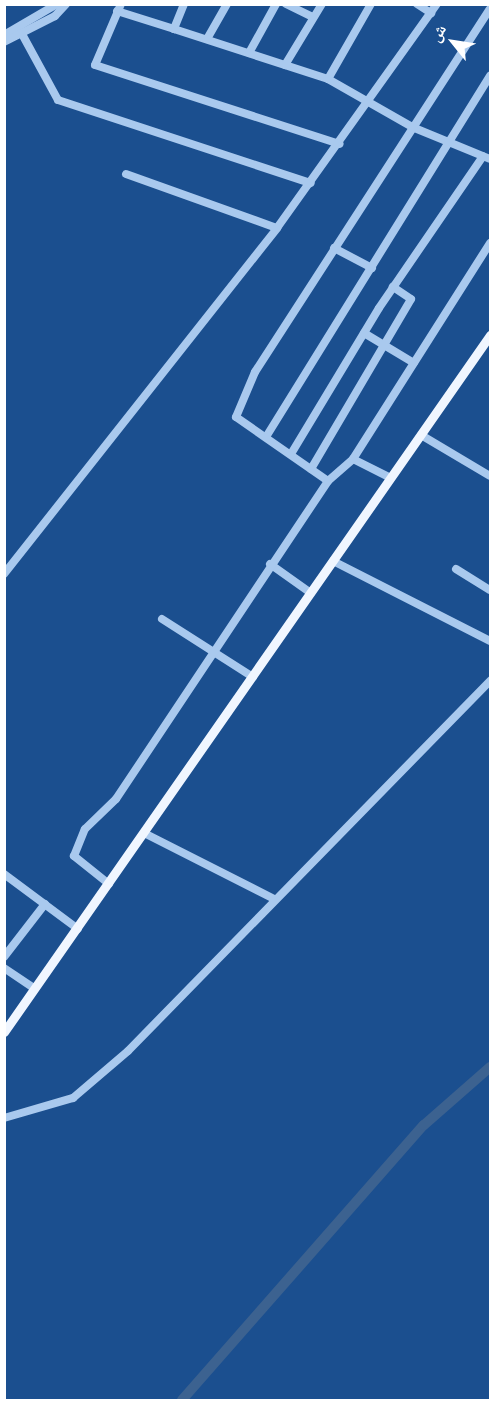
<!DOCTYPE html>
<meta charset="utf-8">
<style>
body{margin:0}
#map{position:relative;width:495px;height:1405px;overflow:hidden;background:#1b4f8f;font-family:"Titillium Web","Noto Naskh Arabic",sans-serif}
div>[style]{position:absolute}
.river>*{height:10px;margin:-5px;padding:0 5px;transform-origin:5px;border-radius:5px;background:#3c6290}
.minor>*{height:8px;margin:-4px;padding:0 4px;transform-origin:4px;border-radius:4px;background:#a9c9ee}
.major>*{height:9px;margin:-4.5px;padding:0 4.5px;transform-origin:4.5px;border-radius:4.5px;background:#f0f6ff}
span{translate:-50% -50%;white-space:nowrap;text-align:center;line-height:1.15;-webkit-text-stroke:6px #1b4f8f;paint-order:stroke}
.frame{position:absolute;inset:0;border:6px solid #fff;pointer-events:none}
.north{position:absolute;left:423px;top:12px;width:60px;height:60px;-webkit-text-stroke:4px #1b4f8f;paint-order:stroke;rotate:300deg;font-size:16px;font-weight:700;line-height:24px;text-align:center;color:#fff}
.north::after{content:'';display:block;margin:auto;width:21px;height:27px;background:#fff;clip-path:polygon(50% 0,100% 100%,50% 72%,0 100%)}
</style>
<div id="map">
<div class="river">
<i style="left:182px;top:1400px;width:366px;rotate:-48.7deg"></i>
<i style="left:424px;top:1125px;width:88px;rotate:-41.3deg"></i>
</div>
<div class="minor">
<i style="left:121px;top:4px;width:66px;rotate:113.1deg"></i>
<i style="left:95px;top:65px;width:257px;rotate:17.9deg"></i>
<i style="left:184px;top:4px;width:27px;rotate:112deg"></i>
<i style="left:174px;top:29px;width:162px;rotate:18deg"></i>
<i style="left:328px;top:79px;width:97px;rotate:29.7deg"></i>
<i style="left:412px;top:127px;width:84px;rotate:22.3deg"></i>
<i style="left:286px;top:4px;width:30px;rotate:26deg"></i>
<i style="left:417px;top:4px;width:17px;rotate:33deg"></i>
<i style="left:117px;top:11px;width:60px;rotate:17.5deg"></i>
<i style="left:22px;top:34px;width:75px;rotate:61.4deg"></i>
<i style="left:58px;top:100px;width:266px;rotate:18.2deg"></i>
<i style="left:4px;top:35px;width:61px;rotate:-30.3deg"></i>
<i style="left:207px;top:39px;width:40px;rotate:-60.3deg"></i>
<i style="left:4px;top:42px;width:57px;rotate:-27deg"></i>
<i style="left:55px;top:16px;width:16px;rotate:-47deg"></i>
<i style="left:249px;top:53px;width:56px;rotate:-61.1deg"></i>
<i style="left:285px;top:65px;width:71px;rotate:-58.8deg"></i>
<i style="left:328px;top:79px;width:86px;rotate:-60.2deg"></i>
<i style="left:126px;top:174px;width:160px;rotate:19.7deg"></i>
<i style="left:334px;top:248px;width:43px;rotate:27.8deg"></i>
<i style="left:364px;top:333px;width:58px;rotate:31deg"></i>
<i style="left:421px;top:435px;width:80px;rotate:30.7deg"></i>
<i style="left:266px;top:437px;width:425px;rotate:-58.2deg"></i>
<i style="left:291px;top:454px;width:170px;rotate:-58.9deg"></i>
<i style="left:379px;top:308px;width:184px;rotate:-55.6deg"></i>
<i style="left:353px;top:459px;width:42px;rotate:26.6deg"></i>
<i style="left:311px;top:469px;width:197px;rotate:-59.5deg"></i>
<i style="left:411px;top:299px;width:22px;rotate:-146deg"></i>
<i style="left:328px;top:481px;width:33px;rotate:-41deg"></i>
<i style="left:353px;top:459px;width:256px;rotate:-57.6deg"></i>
<i style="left:333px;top:561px;width:176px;rotate:27deg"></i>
<i style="left:270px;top:564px;width:50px;rotate:35.3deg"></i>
<i style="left:456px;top:569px;width:40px;rotate:32deg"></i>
<i style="left:4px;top:574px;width:441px;rotate:-51.7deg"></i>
<i style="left:277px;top:228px;width:275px;rotate:-54.5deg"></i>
<i style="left:162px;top:619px;width:108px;rotate:32.5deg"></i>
<i style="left:144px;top:833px;width:146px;rotate:26.9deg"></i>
<i style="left:4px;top:874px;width:92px;rotate:36.6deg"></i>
<i style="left:109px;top:884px;width:45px;rotate:-141.3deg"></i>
<i style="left:74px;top:856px;width:29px;rotate:-68deg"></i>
<i style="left:85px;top:829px;width:43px;rotate:-44.1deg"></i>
<i style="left:116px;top:799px;width:382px;rotate:-56.3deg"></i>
<i style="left:328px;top:481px;width:112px;rotate:-145.2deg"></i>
<i style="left:236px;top:417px;width:49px;rotate:-67.1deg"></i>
<i style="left:255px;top:372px;width:432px;rotate:-57.1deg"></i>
<i style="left:4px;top:957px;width:67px;rotate:-52.3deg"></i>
<i style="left:4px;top:968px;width:37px;rotate:34deg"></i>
<i style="left:4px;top:1118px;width:72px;rotate:-16.2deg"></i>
<i style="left:73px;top:1098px;width:72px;rotate:-40.5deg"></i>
<i style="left:128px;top:1051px;width:518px;rotate:-45.63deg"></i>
</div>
<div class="major">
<i style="left:4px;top:1032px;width:850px;rotate:-55.11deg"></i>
</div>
<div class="frame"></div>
<div class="north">ش</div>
</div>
